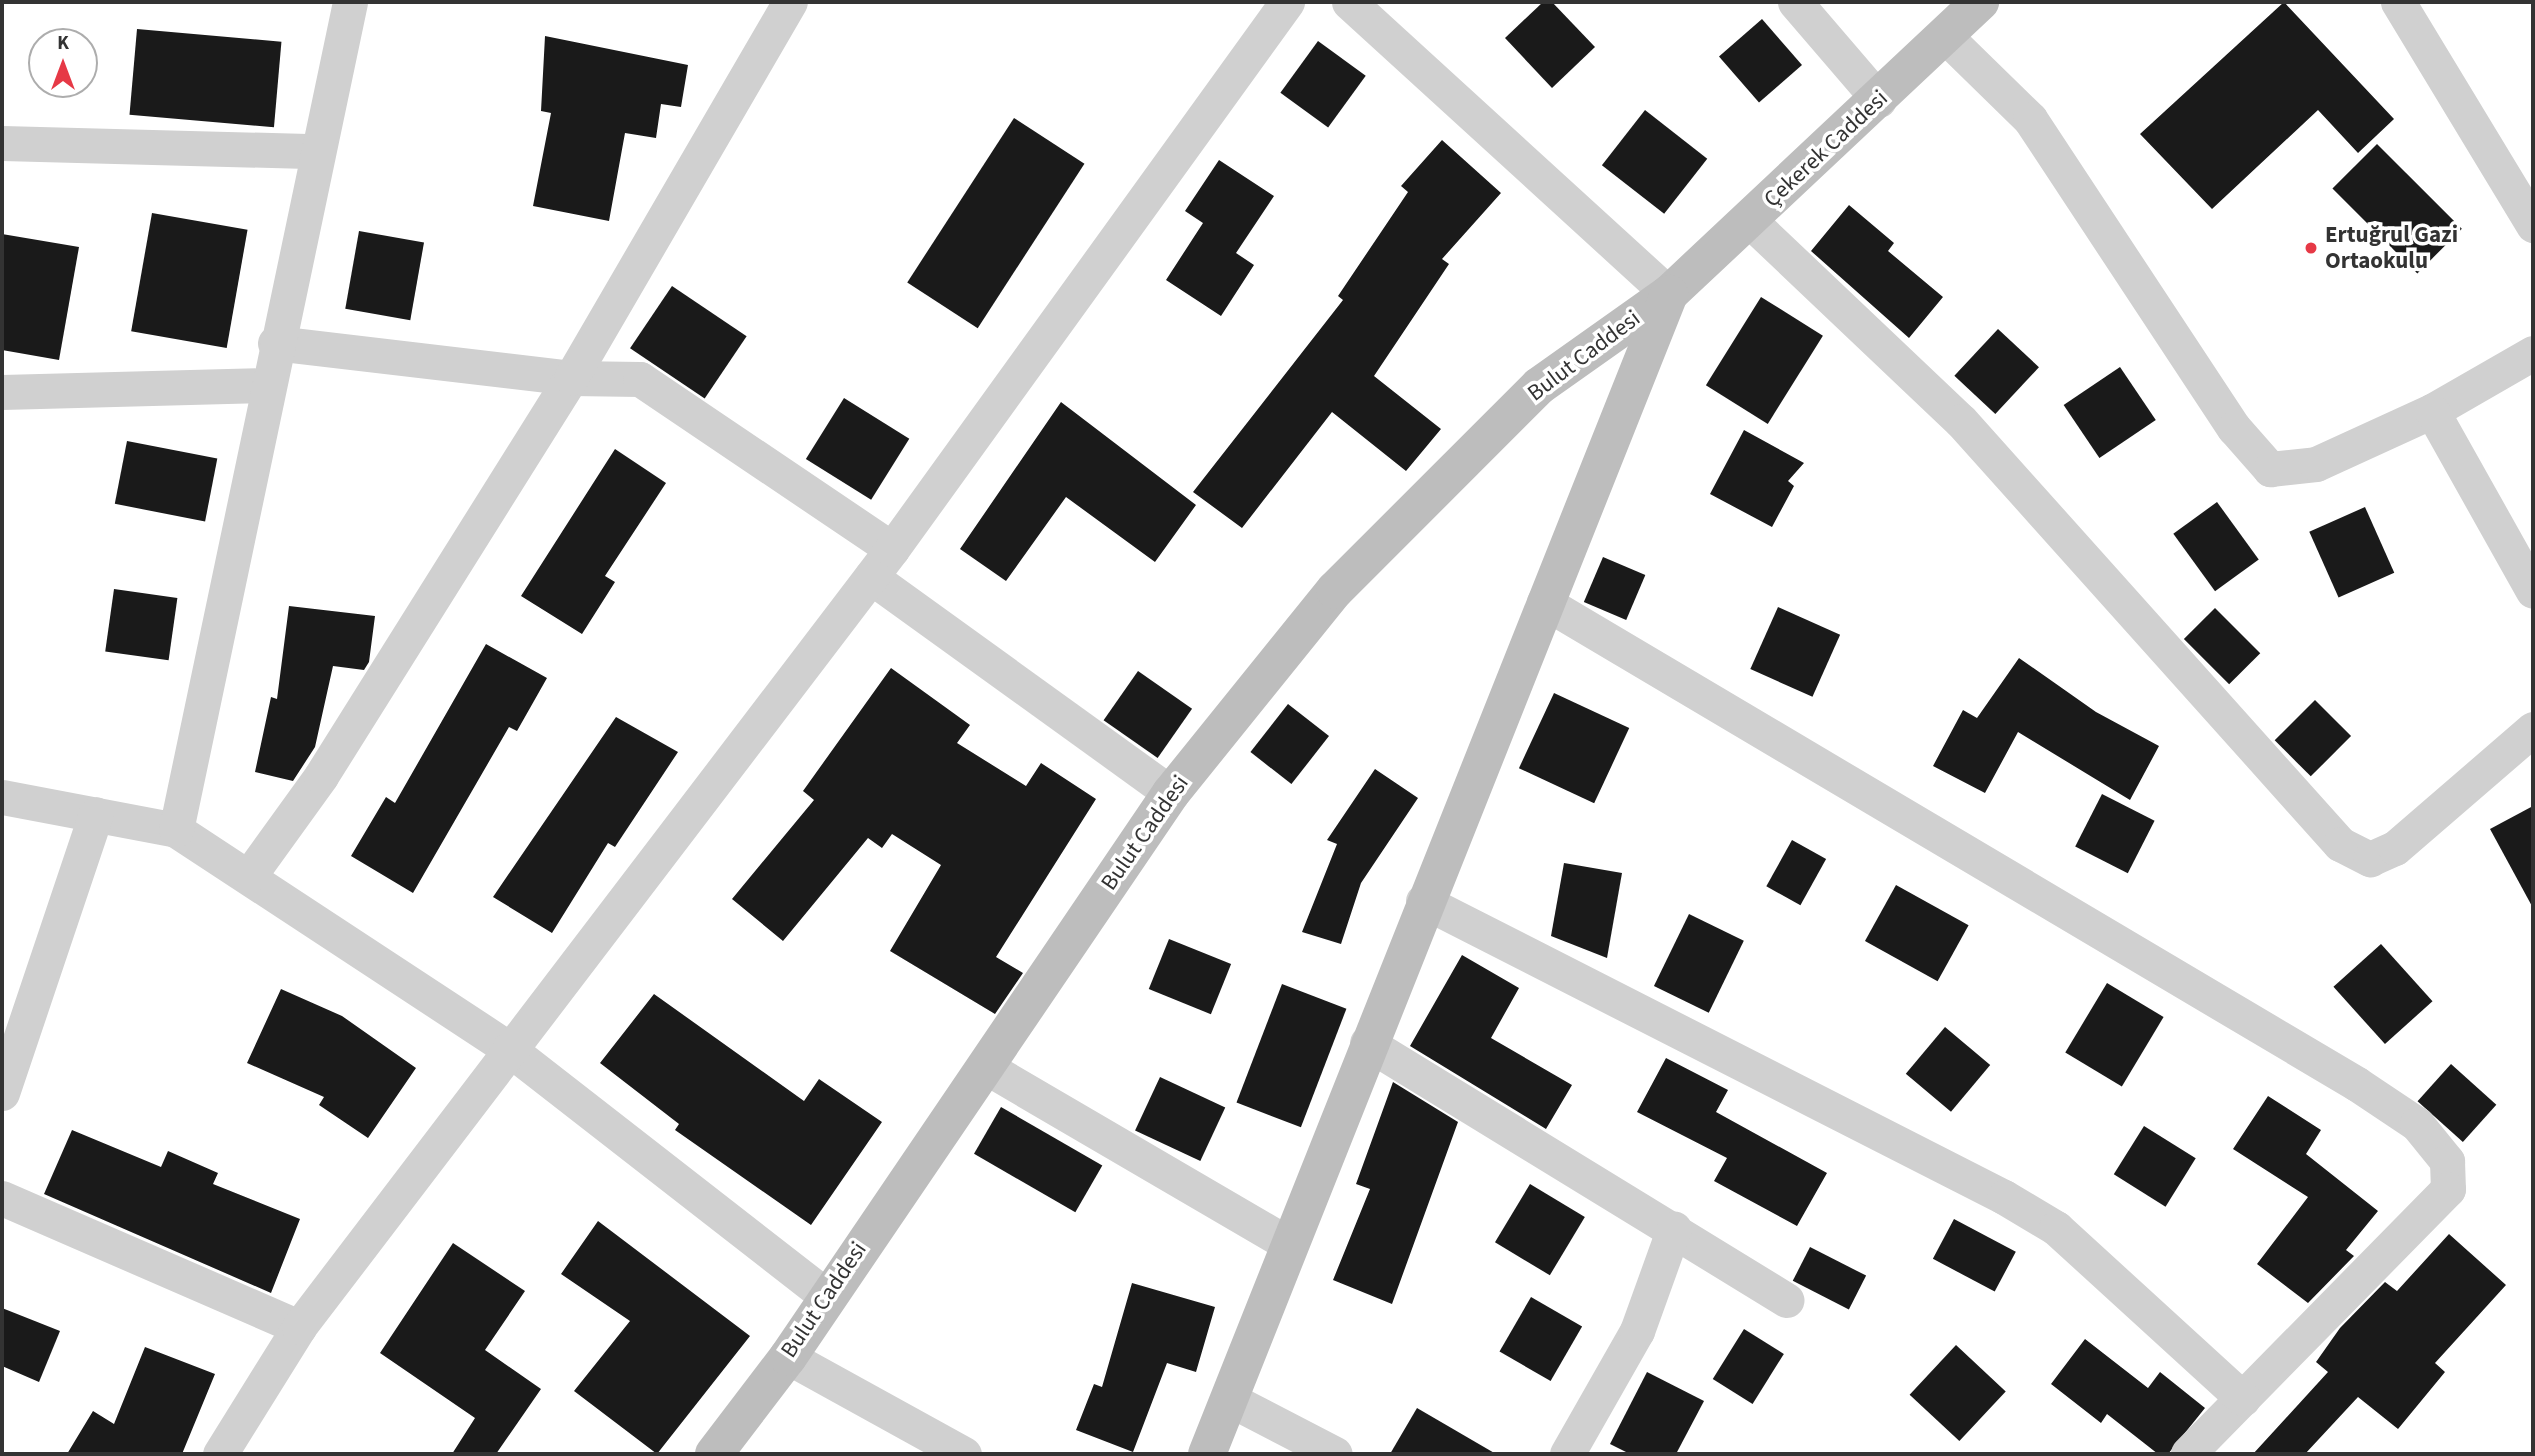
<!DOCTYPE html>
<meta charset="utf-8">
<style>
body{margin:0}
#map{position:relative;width:2535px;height:1456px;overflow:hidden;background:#fff;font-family:"Source Sans 3",sans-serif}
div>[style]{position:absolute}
.building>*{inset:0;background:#1a1a1a;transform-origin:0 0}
.street>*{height:35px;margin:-17.5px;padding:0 17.5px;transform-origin:17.5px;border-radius:17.5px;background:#d0d0d0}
.secondary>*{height:38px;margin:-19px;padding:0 19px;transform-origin:19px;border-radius:19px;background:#bdbdbd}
.dots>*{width:19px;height:19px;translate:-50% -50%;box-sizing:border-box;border:4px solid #fff;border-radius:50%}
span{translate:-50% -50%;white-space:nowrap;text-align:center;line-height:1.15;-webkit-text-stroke:7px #fff;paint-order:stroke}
.street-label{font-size:23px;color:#333}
.poi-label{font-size:23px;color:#333;font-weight:700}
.left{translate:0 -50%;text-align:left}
.frame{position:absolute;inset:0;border:4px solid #333;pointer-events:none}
.north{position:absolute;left:28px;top:28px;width:70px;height:70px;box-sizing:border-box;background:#fff;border:2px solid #adadad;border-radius:50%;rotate:0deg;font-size:19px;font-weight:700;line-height:28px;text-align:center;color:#333}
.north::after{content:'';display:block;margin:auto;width:24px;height:32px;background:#e63946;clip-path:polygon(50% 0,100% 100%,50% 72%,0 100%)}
</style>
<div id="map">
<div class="building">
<i style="clip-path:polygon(1543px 2px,1552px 2px,1595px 47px,1552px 88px,1505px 38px)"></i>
<i style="clip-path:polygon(2284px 2px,2394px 119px,2358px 153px,2318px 110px,2212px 209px,2140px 134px)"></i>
<i style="left:1762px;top:19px;width:61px;height:57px;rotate:49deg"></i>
<i style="left:137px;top:29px;width:145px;height:86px;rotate:5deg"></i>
<i style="clip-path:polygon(545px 36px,688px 65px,681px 107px,661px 104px,656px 138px,625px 133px,609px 221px,533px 206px,551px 113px,541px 111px)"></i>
<i style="left:1318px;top:41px;width:59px;height:64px;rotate:36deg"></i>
<i style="left:1645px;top:110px;width:79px;height:70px;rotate:38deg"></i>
<i style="left:1014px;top:118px;width:84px;height:196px;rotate:33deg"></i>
<i style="clip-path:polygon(1442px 140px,1501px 193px,1442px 259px,1449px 264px,1374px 376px,1441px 429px,1406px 471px,1332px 412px,1242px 528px,1193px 492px,1343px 300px,1338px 296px,1408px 192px,1401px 186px)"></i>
<i style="left:2377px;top:144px;width:120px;height:63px;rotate:45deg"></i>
<i style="clip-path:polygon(1219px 160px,1274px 196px,1236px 253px,1254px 265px,1221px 316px,1166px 280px,1203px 223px,1185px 211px)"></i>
<i style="clip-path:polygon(1849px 205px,1894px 243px,1888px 251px,1943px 297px,1909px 338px,1811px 251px)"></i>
<i style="left:152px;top:213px;width:97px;height:120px;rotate:10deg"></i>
<i style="left:359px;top:231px;width:66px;height:79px;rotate:10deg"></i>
<i style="clip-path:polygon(2px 234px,79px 247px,59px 360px,2px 350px)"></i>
<i style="left:672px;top:286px;width:90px;height:75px;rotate:34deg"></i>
<i style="left:1761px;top:297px;width:73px;height:104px;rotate:32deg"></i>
<i style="left:1998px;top:329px;width:56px;height:64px;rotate:43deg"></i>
<i style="left:2120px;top:367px;width:64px;height:68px;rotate:56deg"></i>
<i style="left:844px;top:398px;width:77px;height:72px;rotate:32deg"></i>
<i style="clip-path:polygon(1061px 402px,1196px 505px,1155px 562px,1066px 497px,1006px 581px,960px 549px)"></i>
<i style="clip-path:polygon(1744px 430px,1804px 463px,1788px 481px,1794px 486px,1772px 527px,1710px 494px)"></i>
<i style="left:127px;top:441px;width:92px;height:64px;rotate:11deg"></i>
<i style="clip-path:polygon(615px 449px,666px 483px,605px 576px,615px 582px,582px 634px,521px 596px)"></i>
<i style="left:2217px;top:502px;width:71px;height:54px;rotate:54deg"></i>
<i style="left:2365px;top:507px;width:72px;height:61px;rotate:66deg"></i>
<i style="left:1603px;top:557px;width:46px;height:49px;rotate:23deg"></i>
<i style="left:114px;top:589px;width:64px;height:63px;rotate:8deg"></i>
<i style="clip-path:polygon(289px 606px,375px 616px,369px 662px,364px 670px,333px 666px,315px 747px,293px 781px,255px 772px,271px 697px,277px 699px)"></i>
<i style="left:1778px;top:607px;width:68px;height:68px;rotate:24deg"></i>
<i style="left:2215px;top:608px;width:64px;height:44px;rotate:45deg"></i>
<i style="clip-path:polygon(486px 644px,547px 678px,517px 731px,509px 727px,413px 893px,351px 856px,386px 797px,395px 803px)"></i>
<i style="clip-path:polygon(2019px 658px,2096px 712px,2159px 746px,2130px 800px,2018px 732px,1985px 793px,1933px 766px,1963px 710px,1977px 718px)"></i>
<i style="clip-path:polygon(891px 668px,970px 725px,957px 743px,1026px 786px,1041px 763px,1096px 799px,996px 957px,1023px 973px,995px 1014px,890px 951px,941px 865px,892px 834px,882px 848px,868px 838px,783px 941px,732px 899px,814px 800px,803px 791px)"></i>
<i style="left:1138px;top:671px;width:66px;height:60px;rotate:35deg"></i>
<i style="left:1554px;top:693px;width:83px;height:83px;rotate:25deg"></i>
<i style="left:2315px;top:700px;width:51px;height:57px;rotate:45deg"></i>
<i style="left:1288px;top:704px;width:52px;height:61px;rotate:38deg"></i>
<i style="clip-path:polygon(616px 717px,678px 752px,615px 847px,608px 843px,552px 933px,493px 897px)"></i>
<i style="clip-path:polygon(1375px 769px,1418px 798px,1361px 883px,1341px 944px,1302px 932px,1337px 844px,1327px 840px)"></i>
<i style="left:2102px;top:794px;width:59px;height:59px;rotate:27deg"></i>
<i style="clip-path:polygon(2533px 806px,2533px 908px,2490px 829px)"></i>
<i style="left:1792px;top:840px;width:39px;height:53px;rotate:29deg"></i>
<i style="clip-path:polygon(1564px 863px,1622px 873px,1607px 958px,1551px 936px)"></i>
<i style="left:1896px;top:885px;width:83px;height:64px;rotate:29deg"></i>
<i style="left:1689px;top:914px;width:61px;height:80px;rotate:26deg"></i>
<i style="left:1169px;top:939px;width:67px;height:54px;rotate:22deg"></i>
<i style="left:2381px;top:944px;width:77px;height:64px;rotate:48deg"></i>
<i style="clip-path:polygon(1462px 955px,1519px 988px,1491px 1038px,1572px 1085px,1546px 1129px,1410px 1046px)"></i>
<i style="left:2107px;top:983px;width:66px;height:81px;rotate:31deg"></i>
<i style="left:1282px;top:984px;width:69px;height:127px;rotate:21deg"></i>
<i style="clip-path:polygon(281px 989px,342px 1016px,416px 1068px,368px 1138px,319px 1105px,324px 1097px,247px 1063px)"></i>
<i style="clip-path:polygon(654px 994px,804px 1101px,819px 1079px,882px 1122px,811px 1225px,675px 1130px,679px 1124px,600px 1063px)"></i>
<i style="left:1945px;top:1027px;width:59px;height:61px;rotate:40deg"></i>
<i style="clip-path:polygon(1666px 1058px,1728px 1090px,1716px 1112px,1827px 1173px,1797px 1226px,1714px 1181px,1727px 1158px,1637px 1112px)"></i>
<i style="left:2451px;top:1064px;width:61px;height:50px;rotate:42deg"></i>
<i style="left:1160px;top:1077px;width:72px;height:59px;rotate:25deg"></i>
<i style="clip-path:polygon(1393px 1082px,1458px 1122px,1392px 1304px,1333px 1280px,1370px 1189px,1356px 1184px)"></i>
<i style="clip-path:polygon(2268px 1096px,2321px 1130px,2306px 1154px,2378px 1211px,2346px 1250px,2354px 1256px,2308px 1303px,2257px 1264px,2308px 1197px,2233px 1149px)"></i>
<i style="left:1001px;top:1107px;width:117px;height:54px;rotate:30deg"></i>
<i style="left:2144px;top:1126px;width:61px;height:57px;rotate:32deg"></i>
<i style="clip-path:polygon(72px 1130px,161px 1167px,168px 1151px,218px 1173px,213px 1184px,300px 1219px,271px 1293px,44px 1194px)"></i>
<i style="left:1530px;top:1184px;width:64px;height:68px;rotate:31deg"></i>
<i style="left:1954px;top:1219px;width:70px;height:45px;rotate:28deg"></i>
<i style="clip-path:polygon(598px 1221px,750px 1336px,657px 1454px,574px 1391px,630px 1321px,561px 1274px)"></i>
<i style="clip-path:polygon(2449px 1234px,2506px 1285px,2435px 1363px,2445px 1372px,2398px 1429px,2358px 1397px,2305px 1454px,2253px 1454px,2328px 1372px,2316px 1362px,2340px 1328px,2385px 1282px,2397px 1291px)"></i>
<i style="clip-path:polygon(453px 1243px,525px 1291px,485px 1350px,541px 1389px,496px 1454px,452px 1454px,475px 1418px,380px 1353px)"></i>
<i style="left:1810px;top:1247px;width:63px;height:38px;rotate:27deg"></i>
<i style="clip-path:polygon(1132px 1283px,1215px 1307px,1196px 1372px,1167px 1363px,1133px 1452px,1076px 1430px,1094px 1384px,1102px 1387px)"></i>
<i style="left:1531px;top:1297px;width:59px;height:63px;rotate:30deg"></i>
<i style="clip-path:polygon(2px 1308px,60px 1331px,39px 1382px,2px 1366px)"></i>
<i style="left:1744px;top:1329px;width:47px;height:59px;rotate:32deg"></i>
<i style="clip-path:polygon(2085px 1339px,2148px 1388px,2160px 1372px,2205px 1408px,2168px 1454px,2158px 1454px,2107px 1414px,2101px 1423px,2051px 1384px)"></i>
<i style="left:1956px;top:1345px;width:68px;height:68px;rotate:43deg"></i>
<i style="clip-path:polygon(145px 1347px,215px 1374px,182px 1454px,67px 1454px,93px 1411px,114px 1424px)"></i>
<i style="clip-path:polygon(1647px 1372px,1704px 1401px,1676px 1454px,1630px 1454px,1610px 1444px)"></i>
<i style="clip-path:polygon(1417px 1408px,1496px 1454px,1390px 1454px)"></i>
</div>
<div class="street">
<i style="left:1349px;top:2px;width:433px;rotate:42.4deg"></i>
<i style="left:1795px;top:2px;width:129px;rotate:49.4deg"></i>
<i style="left:2398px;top:2px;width:261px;rotate:58.8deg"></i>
<i style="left:1945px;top:36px;width:119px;rotate:44.3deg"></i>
<i style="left:2030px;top:119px;width:370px;rotate:56.6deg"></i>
<i style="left:2234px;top:428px;width:55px;rotate:48.7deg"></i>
<i style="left:2270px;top:469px;width:46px;rotate:-6.2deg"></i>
<i style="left:2316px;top:464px;width:128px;rotate:-24.6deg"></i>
<i style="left:2432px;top:411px;width:116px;rotate:-29.9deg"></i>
<i style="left:2px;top:143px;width:315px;rotate:1.5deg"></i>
<i style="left:1749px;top:220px;width:292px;rotate:43.5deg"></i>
<i style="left:1961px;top:421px;width:568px;rotate:48.14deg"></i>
<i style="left:2340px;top:844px;width:34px;rotate:27deg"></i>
<i style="left:2370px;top:859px;width:27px;rotate:-24deg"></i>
<i style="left:2395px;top:848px;width:182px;rotate:-40.8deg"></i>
<i style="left:275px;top:343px;width:298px;rotate:6.7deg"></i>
<i style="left:571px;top:378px;width:69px;rotate:0.8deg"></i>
<i style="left:640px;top:379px;width:304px;rotate:34deg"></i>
<i style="left:2px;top:392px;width:264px;rotate:-1.5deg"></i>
<i style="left:2432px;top:411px;width:206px;rotate:60.7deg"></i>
<i style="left:871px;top:577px;width:370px;rotate:35.8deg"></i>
<i style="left:1544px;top:602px;width:945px;rotate:30.66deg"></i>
<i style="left:2357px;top:1084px;width:72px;rotate:33.7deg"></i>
<i style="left:2417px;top:1124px;width:48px;rotate:51deg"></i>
<i style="left:2447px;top:1161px;width:28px;rotate:88deg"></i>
<i style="left:2448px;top:1189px;width:371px;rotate:134.5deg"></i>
<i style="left:2px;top:797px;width:177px;rotate:10.7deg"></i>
<i style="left:176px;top:830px;width:399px;rotate:33.3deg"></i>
<i style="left:509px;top:1049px;width:402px;rotate:37.9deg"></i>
<i style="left:176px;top:830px;width:846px;rotate:-78.13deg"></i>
<i style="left:249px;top:876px;width:123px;rotate:-54.2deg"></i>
<i style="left:321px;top:776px;width:470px;rotate:-57.9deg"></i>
<i style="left:571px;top:378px;width:435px;rotate:-59.8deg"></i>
<i style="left:1423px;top:901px;width:652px;rotate:27deg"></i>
<i style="left:2004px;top:1197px;width:61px;rotate:30.8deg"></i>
<i style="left:2056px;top:1228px;width:253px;rotate:42.4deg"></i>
<i style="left:1367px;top:1043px;width:492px;rotate:31.5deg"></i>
<i style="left:984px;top:1066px;width:353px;rotate:30.3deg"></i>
<i style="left:2px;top:1093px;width:294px;rotate:-71.4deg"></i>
<i style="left:2px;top:1198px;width:324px;rotate:23.5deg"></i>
<i style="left:788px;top:1357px;width:201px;rotate:28.9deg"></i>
<i style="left:1229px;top:1399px;width:119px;rotate:27.4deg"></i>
<i style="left:220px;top:1454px;width:150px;rotate:-58.1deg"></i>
<i style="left:299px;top:1327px;width:978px;rotate:-52.68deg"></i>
<i style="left:892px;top:549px;width:675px;rotate:-54.17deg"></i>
<i style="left:1567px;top:1454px;width:142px;rotate:-60.4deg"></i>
<i style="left:1637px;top:1331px;width:109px;rotate:-70.2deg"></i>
</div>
<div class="secondary">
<i style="left:714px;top:1454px;width:122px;rotate:-52.7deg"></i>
<i style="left:788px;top:1357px;width:682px;rotate:-55.82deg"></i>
<i style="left:1171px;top:793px;width:261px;rotate:-51.1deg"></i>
<i style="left:1335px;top:590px;width:288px;rotate:-45deg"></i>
<i style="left:1539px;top:386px;width:159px;rotate:-35.3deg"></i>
<i style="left:1669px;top:294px;width:427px;rotate:-43.2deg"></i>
<i style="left:1207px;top:1454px;width:1249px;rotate:-68.28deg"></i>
</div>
<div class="dots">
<i style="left:2311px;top:248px;background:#e63946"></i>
</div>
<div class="street-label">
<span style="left:1826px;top:149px;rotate:-43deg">Çekerek Caddesi</span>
<span style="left:1584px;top:356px;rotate:-37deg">Bulut Caddesi</span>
<span style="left:1145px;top:833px;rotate:-55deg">Bulut Caddesi</span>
<span style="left:824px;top:1300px;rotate:-56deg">Bulut Caddesi</span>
</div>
<div class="poi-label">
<span class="left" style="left:2325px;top:248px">Ertuğrul Gazi<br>Ortaokulu</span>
</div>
<div class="frame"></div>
<div class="north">K</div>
</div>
